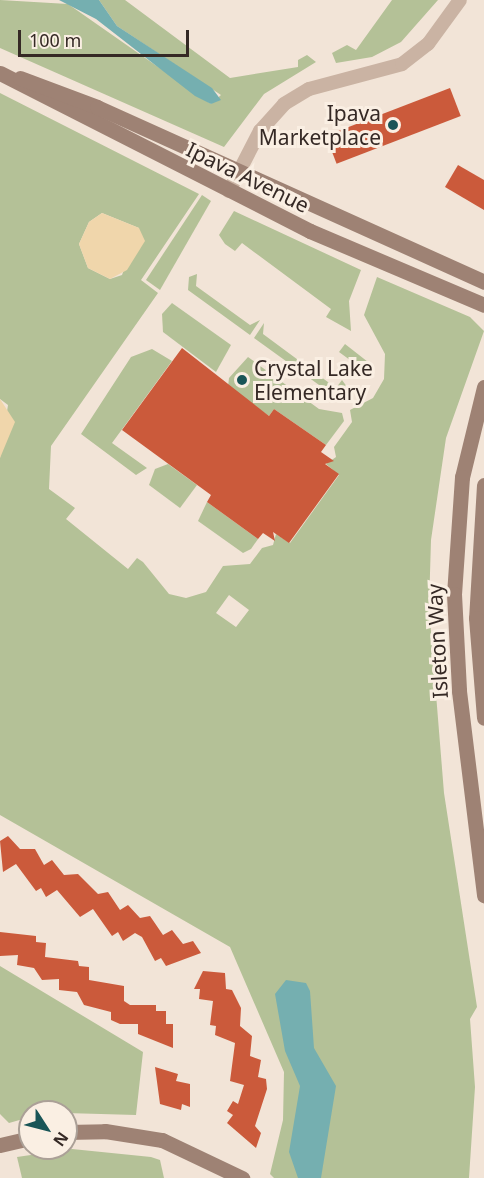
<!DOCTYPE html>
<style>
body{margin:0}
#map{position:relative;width:484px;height:1178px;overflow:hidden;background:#f2e4d7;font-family:"Noto Sans",sans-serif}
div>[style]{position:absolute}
.green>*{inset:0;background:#b4c197}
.sand>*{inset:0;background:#f0d6ab}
.water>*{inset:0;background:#75afb0}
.building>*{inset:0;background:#cb5a3b;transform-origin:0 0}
.street>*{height:14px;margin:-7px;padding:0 7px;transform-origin:7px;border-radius:7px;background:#cab3a3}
.secondary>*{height:15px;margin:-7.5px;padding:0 7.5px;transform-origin:7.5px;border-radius:7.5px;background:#9e8274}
.dots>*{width:16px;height:16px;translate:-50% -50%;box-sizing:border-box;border:3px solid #faefe3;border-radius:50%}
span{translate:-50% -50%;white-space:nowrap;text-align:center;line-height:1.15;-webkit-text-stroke:6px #faefe3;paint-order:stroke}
.poi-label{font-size:21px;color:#352925}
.right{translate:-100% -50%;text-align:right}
.left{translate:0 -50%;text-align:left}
.street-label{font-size:21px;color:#352925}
.north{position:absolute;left:18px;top:1100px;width:60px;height:60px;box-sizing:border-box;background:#faefe3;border:2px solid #aba097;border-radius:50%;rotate:126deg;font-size:16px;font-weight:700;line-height:24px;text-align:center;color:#352925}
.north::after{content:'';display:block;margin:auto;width:21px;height:27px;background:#195557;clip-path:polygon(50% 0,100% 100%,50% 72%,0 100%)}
.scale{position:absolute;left:18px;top:30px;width:171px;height:27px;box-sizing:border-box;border:3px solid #352925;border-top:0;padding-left:8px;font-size:18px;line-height:21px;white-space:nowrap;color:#352925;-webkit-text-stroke:4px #faefe3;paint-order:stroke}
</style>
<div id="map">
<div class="green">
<i style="clip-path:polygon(0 0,68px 4px,211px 104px,221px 95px,117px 26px,99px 0,125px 0,230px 78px,298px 67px,298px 60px,307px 55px,316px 62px,264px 94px,224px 147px,0 48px)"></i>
<i style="clip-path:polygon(392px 0,438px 0,401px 42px,372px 57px,336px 63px,332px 53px,347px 45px,356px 50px)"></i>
<i style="clip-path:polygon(evenodd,0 93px,199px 194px,141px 280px,158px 293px,51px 446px,49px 489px,75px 508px,66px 519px,128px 569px,137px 558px,143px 562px,169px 594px,186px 598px,206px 592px,223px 566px,250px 564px,262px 548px,273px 545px,276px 534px,290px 543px,339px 475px,326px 464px,336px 457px,334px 447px,352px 422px,350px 410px,373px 398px,384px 379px,385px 354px,364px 315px,377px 277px,470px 317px,484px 331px,446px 438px,431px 540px,429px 607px,444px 793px,477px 1007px,470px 1019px,475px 1087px,469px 1178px,274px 1178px,270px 1174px,283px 1120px,284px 1072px,230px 947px,0 815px,0 458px,8px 405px,0 399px,0 93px,102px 213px,139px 228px,122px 275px,110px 279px,88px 268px,79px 244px,89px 222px,102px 213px,0 93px,229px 595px,249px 610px,236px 627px,216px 613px,229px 595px)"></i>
<i style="clip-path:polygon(202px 195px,211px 201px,160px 290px,146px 280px)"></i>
<i style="clip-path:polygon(234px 211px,361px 270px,349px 301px,351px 331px,326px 317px,331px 309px,242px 243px,235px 251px,225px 244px,219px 235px)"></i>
<i style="clip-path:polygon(197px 274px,196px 286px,250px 325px,260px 320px,250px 335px,188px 290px,189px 277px)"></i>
<i style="clip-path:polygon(172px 303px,231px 345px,216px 372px,163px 332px,162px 314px)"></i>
<i style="clip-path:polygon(264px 323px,263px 334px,336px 388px,342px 380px,350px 391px,326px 390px,254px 338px)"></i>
<i style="clip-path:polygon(345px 344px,368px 362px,364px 379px,348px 371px,354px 363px,339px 352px)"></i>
<i style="clip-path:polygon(152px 349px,172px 361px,112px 443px,147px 468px,136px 475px,81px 434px,131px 357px)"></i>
<i style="clip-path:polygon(248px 357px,319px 409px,342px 413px,344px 421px,326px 445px,274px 409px,269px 416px,228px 387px,229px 378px)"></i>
<i style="clip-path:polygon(168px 464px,197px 485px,180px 508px,149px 485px,155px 469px)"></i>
<i style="clip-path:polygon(207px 502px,258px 539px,251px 549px,243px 553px,198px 521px)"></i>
<i style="clip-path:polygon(0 966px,143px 1052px,136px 1115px,30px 1112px,30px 1117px,9px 1123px,0 1114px)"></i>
<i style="clip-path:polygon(72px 1149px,151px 1157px,160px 1160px,164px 1178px,22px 1178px,17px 1157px)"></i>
</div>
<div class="sand">
<i style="clip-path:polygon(102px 213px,139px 228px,145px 241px,127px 270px,110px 279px,88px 268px,79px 244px,89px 222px)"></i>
<i style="clip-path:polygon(0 399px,15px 422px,0 458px)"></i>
</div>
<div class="water">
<i style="clip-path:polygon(59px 0,99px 0,117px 26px,212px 88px,221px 100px,211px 104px,195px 96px,96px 19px)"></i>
<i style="clip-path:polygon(286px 980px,306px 983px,310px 991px,314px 1048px,336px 1086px,321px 1178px,298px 1178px,289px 1152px,300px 1086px,285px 1051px,275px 994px)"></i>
</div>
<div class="building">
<i style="left:450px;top:88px;width:30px;height:133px;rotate:69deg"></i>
<i style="clip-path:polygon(458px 165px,484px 180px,484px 210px,445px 187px)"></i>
<i style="clip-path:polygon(182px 348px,269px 416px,274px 409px,326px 445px,321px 452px,334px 461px,325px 464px,339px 474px,289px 543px,273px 532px,275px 541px,263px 533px,258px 539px,207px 502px,211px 495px,122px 430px)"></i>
<i style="clip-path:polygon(8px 836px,20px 849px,35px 849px,44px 865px,52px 860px,64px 875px,78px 874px,98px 894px,108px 892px,120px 910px,128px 905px,140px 918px,150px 916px,163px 935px,172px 930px,183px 944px,193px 941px,201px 953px,166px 966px,161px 958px,155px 961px,142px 937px,135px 933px,123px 941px,118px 932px,112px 936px,93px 909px,80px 917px,57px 890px,46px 897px,41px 888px,36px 891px,16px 864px,3px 872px,0 841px)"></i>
<i style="clip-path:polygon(0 932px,36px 936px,36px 942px,46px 943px,45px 957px,78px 961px,79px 966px,89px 967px,89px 980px,124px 986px,124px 1001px,130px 1005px,156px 1005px,156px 1011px,166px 1011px,166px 1024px,173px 1024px,173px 1048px,138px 1034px,138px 1024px,120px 1024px,111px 1020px,111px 1012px,84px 1005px,77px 992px,59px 990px,59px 979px,42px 980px,34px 968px,17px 965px,18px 955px,0 956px)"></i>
<i style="clip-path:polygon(203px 971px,225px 973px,226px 989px,232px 990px,241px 1008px,240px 1026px,252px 1036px,250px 1056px,261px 1060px,258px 1077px,266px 1079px,267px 1089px,255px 1126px,261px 1133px,256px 1148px,227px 1123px,233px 1115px,227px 1111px,233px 1101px,238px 1104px,244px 1085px,230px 1081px,235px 1043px,215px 1035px,216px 1026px,210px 1025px,213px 1001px,199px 999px,200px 989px,194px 989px)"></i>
<i style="clip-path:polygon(155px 1067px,178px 1074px,176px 1081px,190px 1084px,190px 1107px,182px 1104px,181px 1110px,160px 1104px)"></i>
</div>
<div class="street">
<i style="left:229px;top:191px;width:68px;rotate:-62.7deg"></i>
<i style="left:260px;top:131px;width:36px;rotate:-48deg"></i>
<i style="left:284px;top:104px;width:29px;rotate:-31deg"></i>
<i style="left:309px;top:89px;width:96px;rotate:-15deg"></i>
<i style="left:402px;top:64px;width:33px;rotate:-38deg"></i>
<i style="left:428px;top:44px;width:54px;rotate:-54deg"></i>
</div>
<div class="secondary">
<i style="left:0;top:73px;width:348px;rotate:27deg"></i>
<i style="left:310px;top:231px;width:189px;rotate:23deg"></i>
<i style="left:20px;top:78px;width:82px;rotate:20.6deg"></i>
<i style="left:97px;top:107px;width:425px;rotate:24.3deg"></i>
<i style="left:484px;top:387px;width:93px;rotate:103.7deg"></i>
<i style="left:462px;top:477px;width:117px;rotate:93.9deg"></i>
<i style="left:454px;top:594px;width:97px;rotate:87deg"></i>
<i style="left:459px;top:691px;width:206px;rotate:83deg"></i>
<i style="left:484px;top:485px;width:133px;rotate:93.4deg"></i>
<i style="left:476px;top:618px;width:100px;rotate:85.4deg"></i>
<i style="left:66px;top:1132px;width:39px;rotate:-1deg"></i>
<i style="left:105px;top:1131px;width:58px;rotate:9deg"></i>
<i style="left:162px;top:1140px;width:89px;rotate:25.4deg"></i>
<i style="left:0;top:1145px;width:31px;rotate:-13deg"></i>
</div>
<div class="dots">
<i style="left:393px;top:125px;background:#195557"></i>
<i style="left:242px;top:380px;background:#195557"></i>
</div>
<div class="poi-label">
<span class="right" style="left:381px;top:125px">Ipava<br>Marketplace</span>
<span class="left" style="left:254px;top:380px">Crystal Lake<br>Elementary</span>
</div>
<div class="street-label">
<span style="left:248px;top:177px;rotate:26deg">Ipava Avenue</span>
<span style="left:437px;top:641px;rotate:-93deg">Isleton Way</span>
</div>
<div class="north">N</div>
<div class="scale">100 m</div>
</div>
